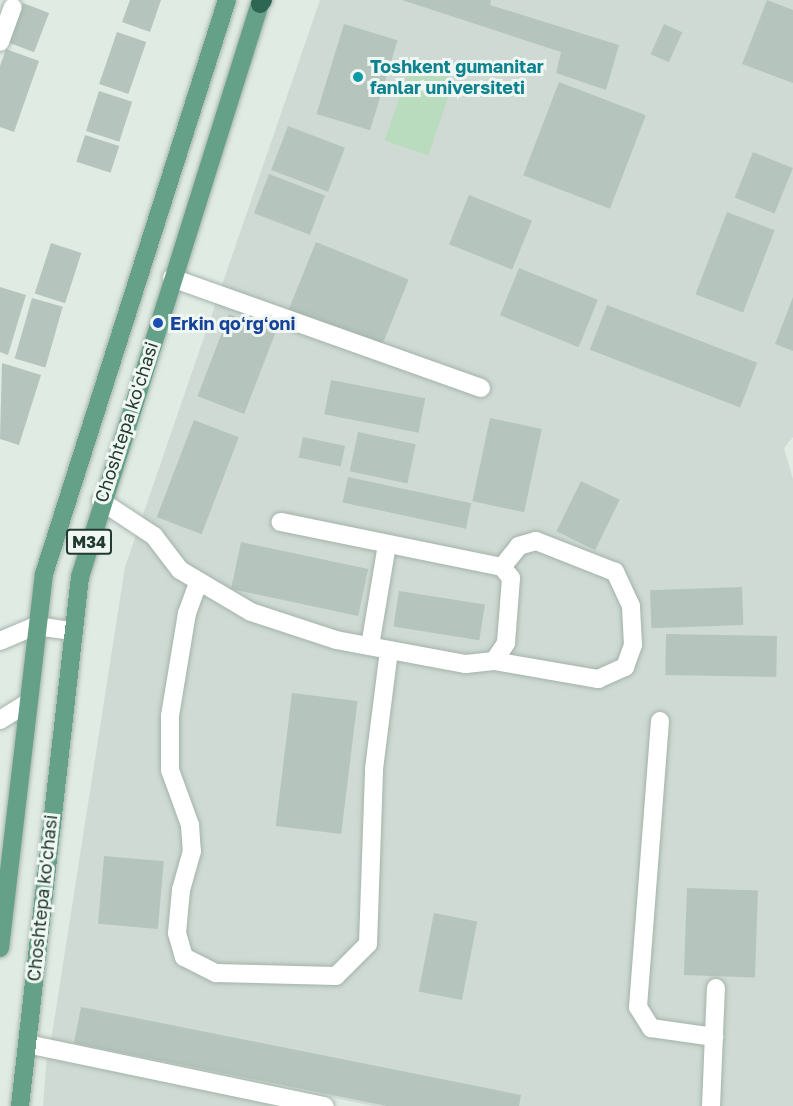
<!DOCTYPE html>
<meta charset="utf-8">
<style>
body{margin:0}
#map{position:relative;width:793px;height:1106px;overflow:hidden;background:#e0ebe4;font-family:"Golos Text",sans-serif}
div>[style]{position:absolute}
.built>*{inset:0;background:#cedad3}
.green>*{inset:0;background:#b9dcbe;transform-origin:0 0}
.building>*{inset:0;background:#b5c5bd;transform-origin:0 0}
.roads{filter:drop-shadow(0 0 2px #a3b3aa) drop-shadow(0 0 2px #a3b3aa)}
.minor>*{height:18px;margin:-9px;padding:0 9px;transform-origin:9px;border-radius:9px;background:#fff}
.major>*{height:18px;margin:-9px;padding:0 9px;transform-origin:9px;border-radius:9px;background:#65a089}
.highway>*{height:18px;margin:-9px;padding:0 9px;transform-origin:9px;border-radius:9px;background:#2d6653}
.dots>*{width:16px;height:16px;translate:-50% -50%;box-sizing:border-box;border:3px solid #f0f7f3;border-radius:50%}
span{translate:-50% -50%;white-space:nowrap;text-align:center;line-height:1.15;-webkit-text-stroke:6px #f0f7f3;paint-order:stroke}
.shield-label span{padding:2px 4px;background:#f0f7f3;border:2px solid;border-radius:4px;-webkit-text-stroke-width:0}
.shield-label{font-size:16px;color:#213b30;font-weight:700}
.culture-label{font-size:18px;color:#0d838f;font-weight:700}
.left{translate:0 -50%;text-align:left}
.transit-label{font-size:18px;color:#164399;font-weight:700}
.street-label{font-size:18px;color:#213b30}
</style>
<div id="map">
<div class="built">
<i style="clip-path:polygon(320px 0,793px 0,793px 437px,784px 448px,793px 479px,793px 1106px,374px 1106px,51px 1041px,125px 567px)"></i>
<i style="clip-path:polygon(47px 1055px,292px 1106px,43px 1106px)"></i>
</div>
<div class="green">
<i style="left:411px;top:64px;width:46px;height:81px;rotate:19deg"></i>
</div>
<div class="building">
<i style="clip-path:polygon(130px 0,161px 0,150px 32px,122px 22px)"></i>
<i style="clip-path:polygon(402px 0,491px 0,490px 5px,619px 45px,606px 90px,556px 73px,561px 52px)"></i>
<i style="clip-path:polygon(767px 0,793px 10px,793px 83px,742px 64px)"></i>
<i style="left:23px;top:3px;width:28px;height:42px;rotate:21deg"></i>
<i style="left:344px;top:24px;width:56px;height:94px;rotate:17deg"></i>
<i style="left:664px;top:24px;width:20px;height:33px;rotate:24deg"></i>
<i style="left:117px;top:32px;width:31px;height:55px;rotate:19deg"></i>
<i style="clip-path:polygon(6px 49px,39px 61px,14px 132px,0 127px,0 66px)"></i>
<i style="left:559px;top:82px;width:93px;height:100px;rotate:21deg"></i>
<i style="left:99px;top:91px;width:35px;height:42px;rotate:18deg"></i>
<i style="left:288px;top:126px;width:61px;height:47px;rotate:21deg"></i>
<i style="left:85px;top:135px;width:36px;height:28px;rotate:18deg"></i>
<i style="left:753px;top:152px;width:43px;height:49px;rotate:22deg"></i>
<i style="left:269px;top:174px;width:60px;height:42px;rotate:21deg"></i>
<i style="left:469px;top:195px;width:68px;height:53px;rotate:22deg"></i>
<i style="left:727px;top:212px;width:51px;height:88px;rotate:21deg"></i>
<i style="left:316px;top:242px;width:100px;height:75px;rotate:22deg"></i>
<i style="left:51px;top:243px;width:32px;height:53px;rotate:18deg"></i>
<i style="left:519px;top:268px;width:85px;height:51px;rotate:22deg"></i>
<i style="clip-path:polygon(0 287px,26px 295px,8px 355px,0 352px)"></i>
<i style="clip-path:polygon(793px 297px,793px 351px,775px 344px)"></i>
<i style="left:32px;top:298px;width:32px;height:63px;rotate:16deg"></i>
<i style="left:607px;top:305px;width:161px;height:48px;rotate:21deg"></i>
<i style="left:229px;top:314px;width:50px;height:88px;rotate:21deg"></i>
<i style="clip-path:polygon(2px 363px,41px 375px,19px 445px,0 439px)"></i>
<i style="left:331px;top:380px;width:96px;height:35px;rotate:11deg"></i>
<i style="left:490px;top:418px;width:53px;height:85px;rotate:12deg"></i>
<i style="left:194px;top:420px;width:48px;height:104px;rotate:21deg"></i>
<i style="left:358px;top:432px;width:59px;height:40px;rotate:12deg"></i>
<i style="left:303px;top:437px;width:43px;height:21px;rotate:12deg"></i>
<i style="left:348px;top:477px;width:126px;height:26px;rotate:12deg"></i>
<i style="left:581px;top:481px;width:43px;height:56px;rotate:26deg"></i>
<i style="left:241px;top:542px;width:130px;height:48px;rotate:12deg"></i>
<i style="left:742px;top:587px;width:38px;height:92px;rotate:88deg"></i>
<i style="left:399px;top:591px;width:87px;height:36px;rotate:9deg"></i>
<i style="left:666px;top:634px;width:111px;height:41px;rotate:1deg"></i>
<i style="left:292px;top:693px;width:66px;height:134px;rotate:7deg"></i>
<i style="left:104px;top:856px;width:60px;height:68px;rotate:5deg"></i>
<i style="left:687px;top:888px;width:71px;height:87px;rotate:2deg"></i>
<i style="left:434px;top:913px;width:44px;height:80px;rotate:11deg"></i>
<i style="clip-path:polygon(81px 1007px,521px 1095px,519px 1106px,387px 1106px,74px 1043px)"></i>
</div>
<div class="roads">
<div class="minor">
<i style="left:0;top:42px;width:37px;rotate:-70deg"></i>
<i style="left:172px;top:278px;width:328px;rotate:19.6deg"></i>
<i style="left:101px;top:501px;width:64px;rotate:33.4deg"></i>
<i style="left:154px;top:536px;width:43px;rotate:52.6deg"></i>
<i style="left:180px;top:570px;width:82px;rotate:30.6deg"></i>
<i style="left:251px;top:612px;width:89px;rotate:18.2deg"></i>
<i style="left:336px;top:640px;width:132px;rotate:10.5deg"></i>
<i style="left:466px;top:664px;width:28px;rotate:-6deg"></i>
<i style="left:494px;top:661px;width:22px;rotate:-56deg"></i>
<i style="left:506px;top:643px;width:65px;rotate:-85.6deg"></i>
<i style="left:511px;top:578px;width:14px;rotate:-129deg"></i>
<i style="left:502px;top:567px;width:226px;rotate:-168.5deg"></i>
<i style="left:198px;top:583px;width:32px;rotate:110deg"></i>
<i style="left:187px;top:613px;width:104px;rotate:99.4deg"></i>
<i style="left:170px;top:716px;width:54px;rotate:90deg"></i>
<i style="left:170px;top:770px;width:59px;rotate:70deg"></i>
<i style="left:190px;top:825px;width:26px;rotate:86deg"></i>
<i style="left:192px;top:851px;width:41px;rotate:105.8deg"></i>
<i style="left:181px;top:890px;width:43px;rotate:95.3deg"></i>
<i style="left:177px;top:933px;width:25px;rotate:74deg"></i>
<i style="left:184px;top:957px;width:36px;rotate:27deg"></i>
<i style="left:216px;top:973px;width:120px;rotate:1.4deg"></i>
<i style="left:336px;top:976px;width:45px;rotate:-45deg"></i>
<i style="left:368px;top:944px;width:175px;rotate:-88deg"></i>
<i style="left:374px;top:769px;width:120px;rotate:-82.8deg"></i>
<i style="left:0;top:641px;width:39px;rotate:-23deg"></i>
<i style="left:36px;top:626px;width:35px;rotate:8deg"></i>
<i style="left:370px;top:646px;width:103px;rotate:-80.5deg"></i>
<i style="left:494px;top:661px;width:106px;rotate:9.8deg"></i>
<i style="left:598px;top:679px;width:30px;rotate:-24deg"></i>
<i style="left:625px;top:667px;width:23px;rotate:-70deg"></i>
<i style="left:633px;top:645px;width:39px;rotate:-93deg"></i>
<i style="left:631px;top:606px;width:38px;rotate:-115deg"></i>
<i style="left:615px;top:572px;width:85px;rotate:-158.6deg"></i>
<i style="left:536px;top:541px;width:18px;rotate:164deg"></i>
<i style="left:519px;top:546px;width:27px;rotate:129deg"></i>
<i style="left:0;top:720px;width:32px;rotate:-32deg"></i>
<i style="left:660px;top:721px;width:287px;rotate:94.4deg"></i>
<i style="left:638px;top:1007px;width:25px;rotate:58deg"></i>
<i style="left:651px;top:1028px;width:64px;rotate:8.1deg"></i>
<i style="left:27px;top:1044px;width:304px;rotate:11.8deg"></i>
<i style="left:711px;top:1106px;width:118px;rotate:-87.6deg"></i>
</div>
<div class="major">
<i style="left:0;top:948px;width:377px;rotate:-83.3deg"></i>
<i style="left:44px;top:574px;width:602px;rotate:-72.32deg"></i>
<i style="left:20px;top:1106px;width:532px;rotate:-83.53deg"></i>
<i style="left:80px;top:577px;width:605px;rotate:-72.58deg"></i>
</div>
<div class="highway">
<i style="left:260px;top:4px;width:5px;rotate:-53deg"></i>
</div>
</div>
<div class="dots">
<i style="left:358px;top:77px;background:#0f9aa8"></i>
<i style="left:158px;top:323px;background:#1a4fb4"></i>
</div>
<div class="shield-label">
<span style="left:89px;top:542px">M34</span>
</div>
<div class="culture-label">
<span class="left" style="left:370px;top:77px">Toshkent gumanitar<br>fanlar universiteti</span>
</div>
<div class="transit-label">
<span class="left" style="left:170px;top:323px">Erkin qoʻrgʻoni</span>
</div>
<div class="street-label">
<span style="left:126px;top:422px;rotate:-72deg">Choshtepa ko'chasi</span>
<span style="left:42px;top:898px;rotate:-84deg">Choshtepa ko'chasi</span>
</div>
</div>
